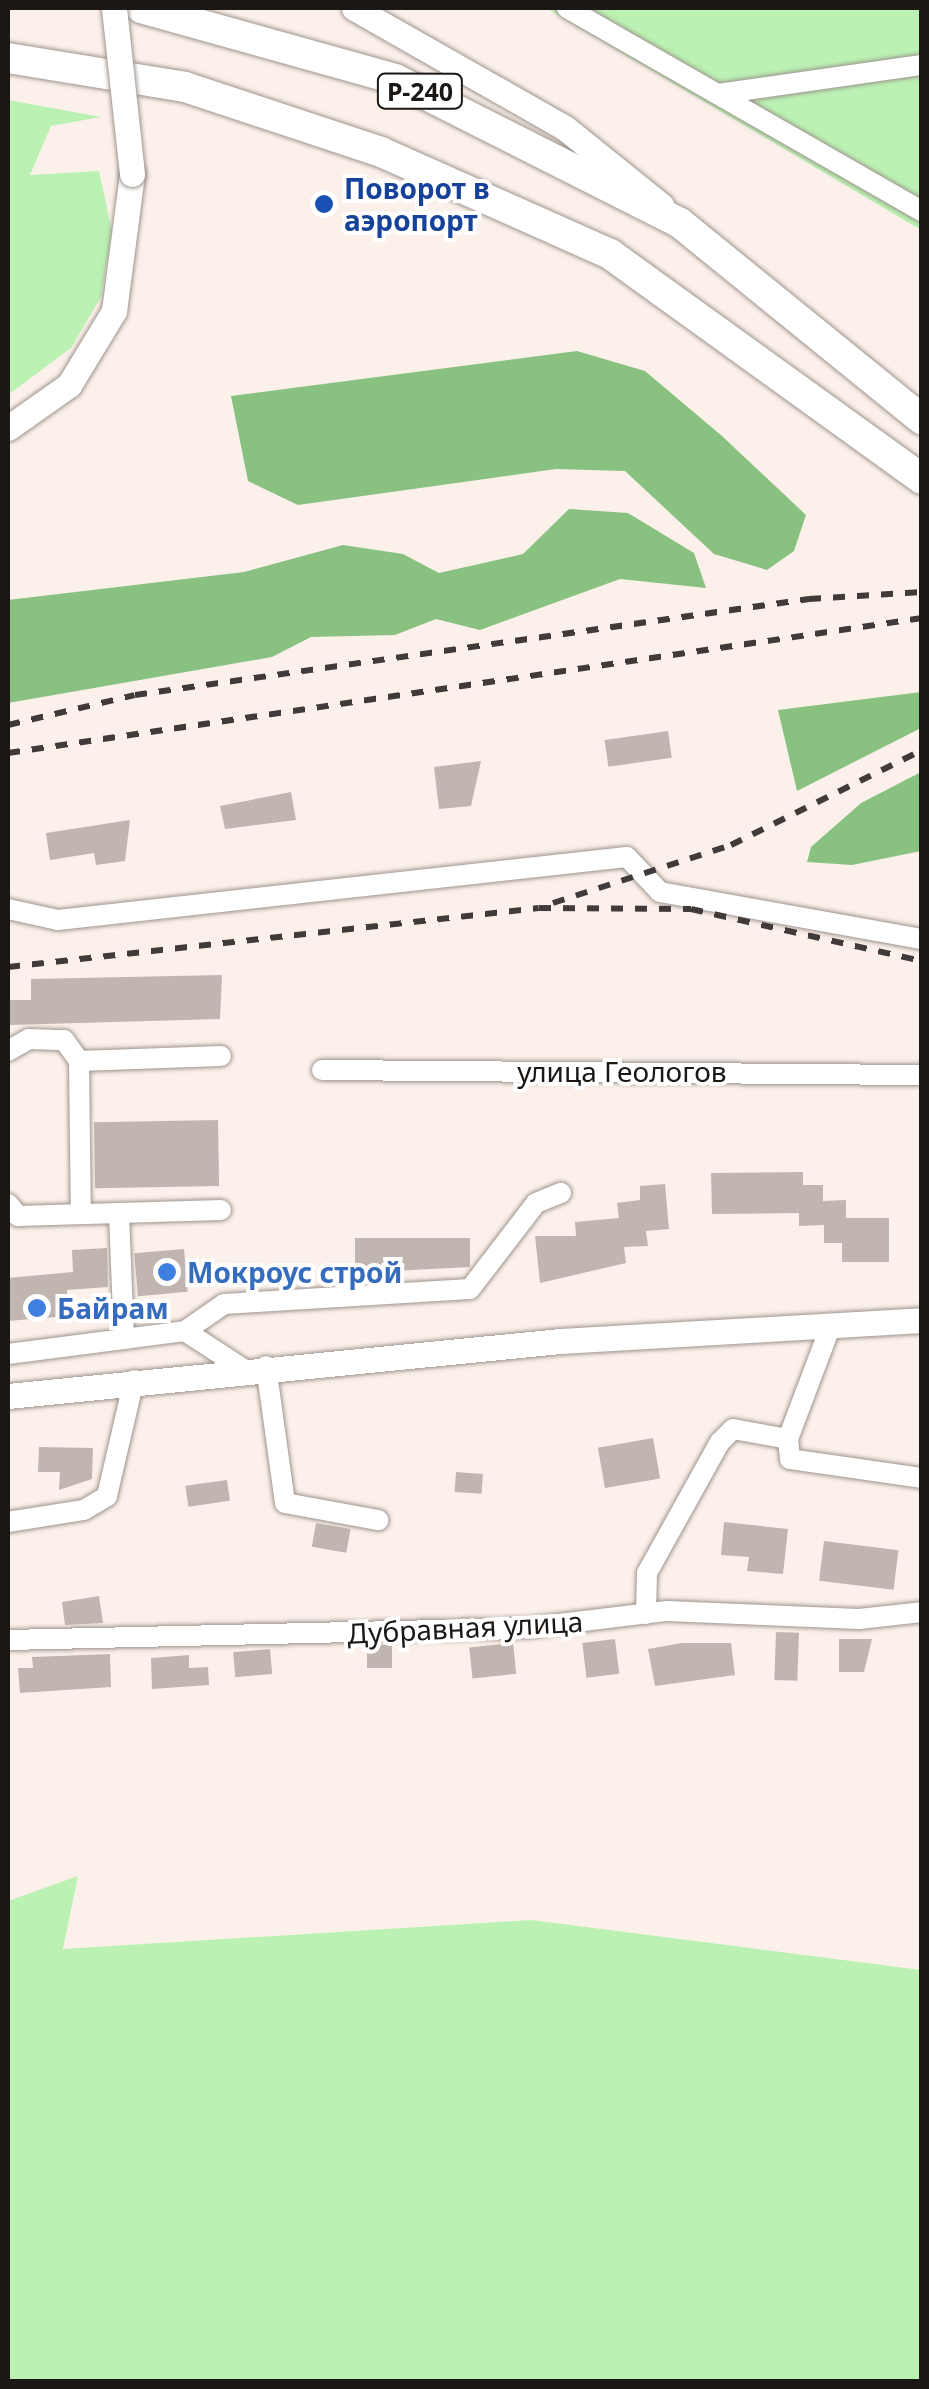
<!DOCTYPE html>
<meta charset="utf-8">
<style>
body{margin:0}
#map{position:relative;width:929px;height:2389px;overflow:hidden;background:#fcf1ea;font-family:"Noto Sans",sans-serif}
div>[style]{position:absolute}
.green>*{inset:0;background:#bbf2b3}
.forest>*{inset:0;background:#89c181}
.building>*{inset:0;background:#c0b6af;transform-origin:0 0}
.roads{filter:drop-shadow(0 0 2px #9d948d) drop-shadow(0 0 2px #9d948d)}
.minor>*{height:20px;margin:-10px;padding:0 10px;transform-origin:10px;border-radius:10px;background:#fff}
.major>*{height:25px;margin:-12.5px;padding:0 12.5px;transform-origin:12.5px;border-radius:12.5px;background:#fff}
.highway>*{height:30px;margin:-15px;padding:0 15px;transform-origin:15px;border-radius:15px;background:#fff}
.rail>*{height:6px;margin-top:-3px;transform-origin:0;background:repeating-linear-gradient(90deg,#403b38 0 12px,transparent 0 24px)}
.bridges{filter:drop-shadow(0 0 2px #9d948d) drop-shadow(0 0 2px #9d948d)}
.major-bridge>*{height:25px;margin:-12.5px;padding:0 12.5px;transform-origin:12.5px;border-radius:12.5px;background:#fff}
.dots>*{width:28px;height:28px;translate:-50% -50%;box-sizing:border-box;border:5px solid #fff;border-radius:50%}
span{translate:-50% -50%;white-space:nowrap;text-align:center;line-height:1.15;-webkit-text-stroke:8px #fff;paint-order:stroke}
.shield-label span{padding:2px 8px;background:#fff;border:2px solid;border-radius:8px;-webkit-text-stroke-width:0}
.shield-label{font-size:25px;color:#1b1714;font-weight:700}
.transit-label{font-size:28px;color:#164399;font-weight:700}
.left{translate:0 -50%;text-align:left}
.street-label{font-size:28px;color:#1b1714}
.shop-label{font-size:28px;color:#366cbe;font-weight:700}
.frame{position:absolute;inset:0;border:10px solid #1b1714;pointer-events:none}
</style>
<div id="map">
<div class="green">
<i style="clip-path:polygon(546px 8px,921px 8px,921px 230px)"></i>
<i style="clip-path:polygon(8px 100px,101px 117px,51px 126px,30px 175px,99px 171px,112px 231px,101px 297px,71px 348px,8px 395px)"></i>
<i style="clip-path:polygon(78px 1876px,63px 1949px,531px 1920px,921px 1970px,921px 2381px,8px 2381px,8px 1901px)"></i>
</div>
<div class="forest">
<i style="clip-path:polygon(577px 351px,645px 371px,722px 436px,806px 515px,794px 551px,767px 570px,714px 554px,625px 471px,556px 469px,298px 505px,248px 481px,231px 396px)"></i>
<i style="clip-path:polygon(569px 509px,628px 513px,694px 553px,706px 588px,620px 579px,480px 630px,436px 619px,395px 635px,311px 637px,272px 657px,8px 703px,8px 600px,244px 572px,343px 545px,403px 554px,439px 573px,523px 554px)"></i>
<i style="clip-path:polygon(921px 692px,921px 728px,797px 791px,778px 710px)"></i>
<i style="clip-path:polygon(921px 772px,921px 851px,852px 865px,807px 862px,811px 847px,861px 803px)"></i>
</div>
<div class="building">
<i style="left:668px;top:731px;width:27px;height:64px;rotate:82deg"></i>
<i style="clip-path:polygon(481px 761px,471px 806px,439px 809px,434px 767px)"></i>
<i style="clip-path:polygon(291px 792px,296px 820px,225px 829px,220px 806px)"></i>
<i style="clip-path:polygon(130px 820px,125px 861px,96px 865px,94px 853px,50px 860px,46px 833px)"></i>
<i style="clip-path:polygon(222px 975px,220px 1019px,8px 1025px,8px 1000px,31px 1000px,31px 979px)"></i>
<i style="left:218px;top:1120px;width:66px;height:124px;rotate:89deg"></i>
<i style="clip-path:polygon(803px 1172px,803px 1185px,823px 1185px,823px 1201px,846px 1200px,846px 1218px,889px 1218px,889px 1262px,842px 1262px,842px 1243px,824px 1243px,824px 1225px,799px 1226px,799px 1213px,712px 1214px,711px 1173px)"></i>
<i style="clip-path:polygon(665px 1184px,669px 1229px,646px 1231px,648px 1246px,624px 1247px,626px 1263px,540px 1283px,535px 1236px,576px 1236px,575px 1222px,619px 1218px,617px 1203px,640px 1200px,640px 1186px)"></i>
<i style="clip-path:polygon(355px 1238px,470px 1238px,470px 1267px,355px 1273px)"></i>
<i style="clip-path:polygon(107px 1248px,108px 1287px,67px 1290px,69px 1316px,8px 1321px,8px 1278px,73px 1272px,72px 1250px)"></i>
<i style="left:184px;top:1249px;width:43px;height:50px;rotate:85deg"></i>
<i style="left:653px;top:1438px;width:41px;height:56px;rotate:80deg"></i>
<i style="clip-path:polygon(39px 1447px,93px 1448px,92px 1479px,59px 1490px,60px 1472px,38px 1472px)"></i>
<i style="left:456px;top:1472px;width:27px;height:20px;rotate:4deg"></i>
<i style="left:227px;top:1480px;width:21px;height:42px;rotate:82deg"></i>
<i style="clip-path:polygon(724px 1522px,788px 1529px,783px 1574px,747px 1571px,749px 1557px,721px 1555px)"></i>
<i style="left:316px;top:1523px;width:35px;height:24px;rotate:10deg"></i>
<i style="left:824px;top:1541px;width:75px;height:40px;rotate:7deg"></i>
<i style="clip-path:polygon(99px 1596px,103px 1623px,65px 1625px,62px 1602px)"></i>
<i style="left:776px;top:1632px;width:23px;height:48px;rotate:2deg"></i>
<i style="left:615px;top:1639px;width:35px;height:33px;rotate:83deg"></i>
<i style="clip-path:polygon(839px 1639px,872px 1639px,864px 1672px,839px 1672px)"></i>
<i style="left:513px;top:1643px;width:31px;height:44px;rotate:84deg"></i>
<i style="clip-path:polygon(682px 1643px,731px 1643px,735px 1675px,655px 1686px,648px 1649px)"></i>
<i style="left:367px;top:1645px;width:25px;height:23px"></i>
<i style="left:270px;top:1649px;width:25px;height:37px;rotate:85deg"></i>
<i style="clip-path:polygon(110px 1654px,111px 1687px,20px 1693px,18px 1668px,33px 1668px,32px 1657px)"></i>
<i style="clip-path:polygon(189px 1655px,189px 1668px,208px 1667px,209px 1685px,152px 1689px,151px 1658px)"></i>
</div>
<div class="roads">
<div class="minor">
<i style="left:567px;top:8px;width:409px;rotate:29.8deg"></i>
<i style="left:718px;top:94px;width:206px;rotate:-8.1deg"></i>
<i style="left:8px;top:909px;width:51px;rotate:12.4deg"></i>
<i style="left:58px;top:920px;width:572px;rotate:-6.32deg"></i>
<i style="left:627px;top:857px;width:48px;rotate:46.7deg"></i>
<i style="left:660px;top:892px;width:266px;rotate:10.2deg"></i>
<i style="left:8px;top:1051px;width:24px;rotate:-30deg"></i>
<i style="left:29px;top:1039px;width:35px;rotate:2deg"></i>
<i style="left:64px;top:1040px;width:26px;rotate:54deg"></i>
<i style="left:79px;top:1061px;width:142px;rotate:-2deg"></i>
<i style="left:79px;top:1061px;width:153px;rotate:89.3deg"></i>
<i style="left:322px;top:1070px;width:600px;rotate:0.48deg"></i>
<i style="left:8px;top:1204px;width:16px;rotate:50deg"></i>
<i style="left:18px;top:1216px;width:101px;rotate:-1.7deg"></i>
<i style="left:831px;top:1325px;width:122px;rotate:110.7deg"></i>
<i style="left:788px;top:1439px;width:20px;rotate:84deg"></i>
<i style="left:790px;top:1459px;width:133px;rotate:8.2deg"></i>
<i style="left:185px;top:1331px;width:47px;rotate:-34.7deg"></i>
<i style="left:224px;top:1304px;width:246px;rotate:-3.5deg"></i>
<i style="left:470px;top:1289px;width:108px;rotate:-52.5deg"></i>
<i style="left:536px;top:1203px;width:27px;rotate:-22deg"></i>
<i style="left:124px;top:1339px;width:126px;rotate:-92.3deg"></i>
<i style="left:119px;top:1213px;width:102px;rotate:-1.7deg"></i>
<i style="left:8px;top:1354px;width:178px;rotate:-7.4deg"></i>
<i style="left:185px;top:1331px;width:68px;rotate:33deg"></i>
<i style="left:266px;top:1366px;width:138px;rotate:82.1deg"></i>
<i style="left:285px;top:1503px;width:95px;rotate:10.4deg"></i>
<i style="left:8px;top:1522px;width:77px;rotate:-9deg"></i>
<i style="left:84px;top:1510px;width:27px;rotate:-31deg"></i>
<i style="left:107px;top:1496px;width:119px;rotate:-76.9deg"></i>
<i style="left:646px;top:1614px;width:41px;rotate:-88.6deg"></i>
<i style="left:647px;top:1573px;width:150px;rotate:-60.9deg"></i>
<i style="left:720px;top:1442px;width:18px;rotate:-45deg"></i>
<i style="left:733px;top:1429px;width:56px;rotate:10.3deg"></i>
<i style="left:8px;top:1640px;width:518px;rotate:-1.33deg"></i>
<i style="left:526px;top:1628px;width:142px;rotate:-6.9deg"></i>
<i style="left:667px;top:1611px;width:192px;rotate:2.4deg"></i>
<i style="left:859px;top:1619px;width:63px;rotate:-6.3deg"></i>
</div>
<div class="major">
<i style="left:354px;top:8px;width:243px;rotate:29.6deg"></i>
<i style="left:565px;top:128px;width:124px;rotate:38.8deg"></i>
<i style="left:8px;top:428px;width:75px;rotate:-35.2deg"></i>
<i style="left:69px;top:385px;width:87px;rotate:-58.7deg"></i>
<i style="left:114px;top:311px;width:138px;rotate:-82.5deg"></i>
<i style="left:8px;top:1396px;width:555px;rotate:-5.69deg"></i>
<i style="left:560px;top:1341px;width:363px;rotate:-3.3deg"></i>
</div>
<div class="highway">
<i style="left:141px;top:8px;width:264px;rotate:15.6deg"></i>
<i style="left:395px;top:79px;width:319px;rotate:26.8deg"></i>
<i style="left:680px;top:223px;width:312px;rotate:39.1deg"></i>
<i style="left:8px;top:58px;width:179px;rotate:9.3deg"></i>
<i style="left:185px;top:87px;width:206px;rotate:18.3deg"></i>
<i style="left:381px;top:152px;width:251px;rotate:24deg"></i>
<i style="left:610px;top:254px;width:385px;rotate:35.8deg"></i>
</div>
</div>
<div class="rail">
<i style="left:8px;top:725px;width:130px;rotate:-13.3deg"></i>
<i style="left:135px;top:695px;width:681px;rotate:-8.11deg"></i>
<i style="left:809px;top:599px;width:113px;rotate:-3.5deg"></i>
<i style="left:8px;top:753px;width:924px;rotate:-8.4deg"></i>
<i style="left:553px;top:903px;width:187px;rotate:-18deg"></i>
<i style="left:731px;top:845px;width:213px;rotate:-26.4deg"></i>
<i style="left:8px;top:967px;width:534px;rotate:-6.34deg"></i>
<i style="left:539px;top:908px;width:152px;rotate:0.4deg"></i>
<i style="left:691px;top:909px;width:237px;rotate:12.7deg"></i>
</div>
<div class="bridges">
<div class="major-bridge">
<i style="left:114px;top:8px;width:167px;rotate:83.8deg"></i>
</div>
</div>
<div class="dots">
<i style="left:324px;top:204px;background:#1a4fb4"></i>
<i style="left:167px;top:1272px;background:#3f7fe0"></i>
<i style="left:37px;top:1308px;background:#3f7fe0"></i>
</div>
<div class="shield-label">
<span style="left:420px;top:91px">Р-240</span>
</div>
<div class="transit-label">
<span class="left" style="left:344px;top:204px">Поворот в<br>аэропорт</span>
</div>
<div class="street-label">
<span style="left:622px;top:1071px">улица Геологов</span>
<span style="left:465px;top:1627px;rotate:-3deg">Дубравная улица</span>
</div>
<div class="shop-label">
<span class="left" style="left:187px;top:1272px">Мокроус строй</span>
<span class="left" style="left:57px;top:1308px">Байрам</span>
</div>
<div class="frame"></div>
</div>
